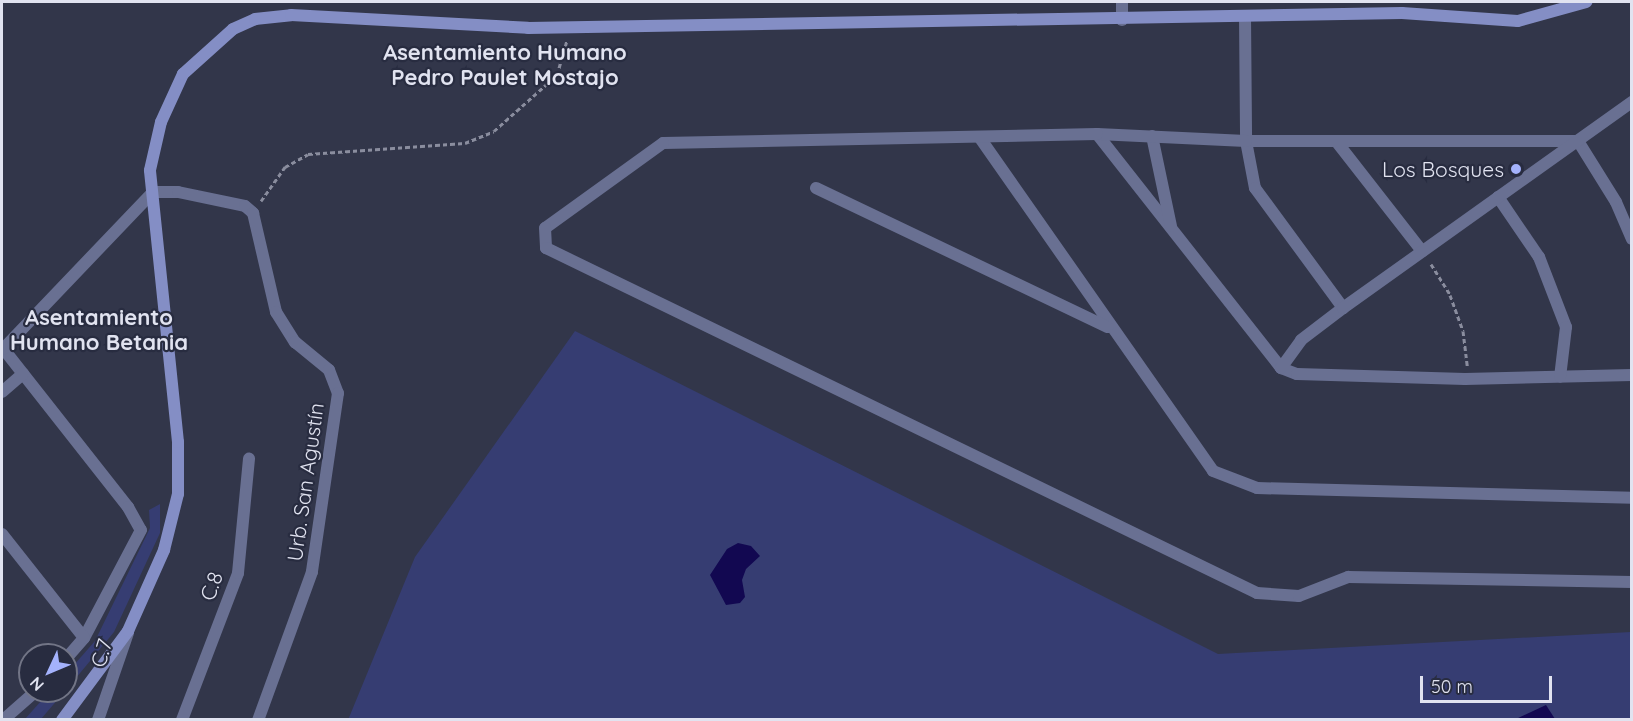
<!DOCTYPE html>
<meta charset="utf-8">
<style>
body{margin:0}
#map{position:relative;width:1633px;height:721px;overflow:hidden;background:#32364a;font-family:Quicksand,sans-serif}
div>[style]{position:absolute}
.green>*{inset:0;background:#363d72}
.water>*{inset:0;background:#120851}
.path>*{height:3px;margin-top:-1.5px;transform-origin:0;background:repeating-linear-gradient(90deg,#8a8d9e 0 4.5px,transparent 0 7.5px)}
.street>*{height:12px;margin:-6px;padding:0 6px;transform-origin:6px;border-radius:6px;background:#697092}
.secondary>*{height:12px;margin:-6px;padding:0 6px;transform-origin:6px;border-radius:6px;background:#848ec5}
.dots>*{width:16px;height:16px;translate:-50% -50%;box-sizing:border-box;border:3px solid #282c40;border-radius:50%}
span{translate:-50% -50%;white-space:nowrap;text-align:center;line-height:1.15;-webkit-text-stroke:4.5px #282c40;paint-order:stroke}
.poi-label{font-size:21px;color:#e1e3f0}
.right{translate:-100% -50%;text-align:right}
.street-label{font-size:21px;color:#e1e3f0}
.neighbourhood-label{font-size:22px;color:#e1e3f0;font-weight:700}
.frame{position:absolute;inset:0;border:3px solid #e1e3f0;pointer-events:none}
.north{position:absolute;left:18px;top:643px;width:60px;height:60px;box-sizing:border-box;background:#282c40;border:2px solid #727586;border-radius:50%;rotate:226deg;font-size:16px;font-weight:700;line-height:24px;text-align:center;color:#e1e3f0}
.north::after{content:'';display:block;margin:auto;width:21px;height:27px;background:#a4b2fc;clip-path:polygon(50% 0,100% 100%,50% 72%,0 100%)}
.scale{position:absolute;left:1420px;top:676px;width:132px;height:27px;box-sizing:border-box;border:3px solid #e1e3f0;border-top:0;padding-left:8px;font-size:18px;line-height:21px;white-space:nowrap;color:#e1e3f0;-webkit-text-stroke:4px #282c40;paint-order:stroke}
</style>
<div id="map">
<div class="green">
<i style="clip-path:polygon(575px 331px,1218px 654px,1631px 632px,1631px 719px,348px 720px,415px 557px)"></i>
<i style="clip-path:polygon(160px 504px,160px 533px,114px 632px,66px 690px,66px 674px,95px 641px,150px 528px,149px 510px)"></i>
<i style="clip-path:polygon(50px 691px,65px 691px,41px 719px,25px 719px)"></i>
</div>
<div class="water">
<i style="clip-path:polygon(738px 543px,751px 546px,760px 556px,746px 569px,742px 580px,745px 597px,740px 603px,726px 605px,710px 575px,727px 549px)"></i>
<i style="clip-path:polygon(1546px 705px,1555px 719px,1516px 719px)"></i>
</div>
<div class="path">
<i style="left:261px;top:201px;width:42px;rotate:-54.8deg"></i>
<i style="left:285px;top:167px;width:26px;rotate:-29deg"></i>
<i style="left:308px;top:154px;width:157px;rotate:-4deg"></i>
<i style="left:465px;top:143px;width:31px;rotate:-22deg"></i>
<i style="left:494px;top:131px;width:84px;rotate:-41.6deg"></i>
<i style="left:557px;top:75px;width:35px;rotate:-74deg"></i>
<i style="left:1431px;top:264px;width:36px;rotate:58deg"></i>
<i style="left:1450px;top:295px;width:38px;rotate:70deg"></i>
<i style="left:1463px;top:331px;width:35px;rotate:83deg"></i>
</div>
<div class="street">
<i style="left:1245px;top:16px;width:125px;rotate:89.5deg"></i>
<i style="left:1246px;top:141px;width:48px;rotate:79.2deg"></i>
<i style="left:1255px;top:188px;width:149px;rotate:53.7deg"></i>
<i style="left:1122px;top:20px;width:18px;rotate:-90deg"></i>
<i style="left:1097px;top:134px;width:298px;rotate:51.8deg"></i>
<i style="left:1281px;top:368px;width:17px;rotate:21deg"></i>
<i style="left:1297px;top:374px;width:168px;rotate:1.7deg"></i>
<i style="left:1465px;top:379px;width:167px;rotate:-1.4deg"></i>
<i style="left:1152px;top:136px;width:92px;rotate:78.1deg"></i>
<i style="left:980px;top:138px;width:406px;rotate:55deg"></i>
<i style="left:1213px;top:471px;width:47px;rotate:21.1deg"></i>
<i style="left:1257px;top:488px;width:375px;rotate:1.5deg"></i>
<i style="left:1336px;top:141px;width:140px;rotate:52deg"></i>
<i style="left:816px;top:188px;width:323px;rotate:25.5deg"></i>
<i style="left:1498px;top:197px;width:73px;rotate:55.7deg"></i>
<i style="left:1539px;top:257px;width:75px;rotate:68.9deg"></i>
<i style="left:1566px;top:327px;width:50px;rotate:96.8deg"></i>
<i style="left:1632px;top:239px;width:40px;rotate:-113.4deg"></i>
<i style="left:1616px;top:202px;width:72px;rotate:-121.9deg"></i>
<i style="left:1578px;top:141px;width:332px;rotate:180deg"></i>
<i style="left:1246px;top:141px;width:149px;rotate:-177.3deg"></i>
<i style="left:1097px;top:134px;width:434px;rotate:178.8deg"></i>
<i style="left:663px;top:143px;width:145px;rotate:144.2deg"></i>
<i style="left:545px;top:228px;width:20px;rotate:87deg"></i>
<i style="left:546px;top:248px;width:790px;rotate:25.88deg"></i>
<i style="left:1257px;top:593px;width:42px;rotate:4.1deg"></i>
<i style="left:1299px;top:596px;width:53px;rotate:-21.2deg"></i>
<i style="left:1348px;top:577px;width:284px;rotate:1deg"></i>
<i style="left:2px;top:347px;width:204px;rotate:51.8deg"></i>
<i style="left:128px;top:507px;width:26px;rotate:61deg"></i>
<i style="left:141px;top:530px;width:122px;rotate:117.8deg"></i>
<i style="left:84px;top:638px;width:28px;rotate:131deg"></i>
<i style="left:3px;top:349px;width:217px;rotate:-46.3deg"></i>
<i style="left:153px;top:192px;width:25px"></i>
<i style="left:178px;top:192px;width:68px;rotate:11.8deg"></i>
<i style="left:245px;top:206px;width:11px;rotate:41deg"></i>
<i style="left:253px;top:213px;width:102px;rotate:76.9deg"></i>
<i style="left:276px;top:312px;width:36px;rotate:58deg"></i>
<i style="left:295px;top:342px;width:44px;rotate:39.5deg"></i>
<i style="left:329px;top:370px;width:25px;rotate:69deg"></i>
<i style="left:338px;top:393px;width:181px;rotate:98.3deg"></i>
<i style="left:312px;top:572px;width:158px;rotate:110deg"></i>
<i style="left:1281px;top:368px;width:34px;rotate:-54deg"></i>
<i style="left:1301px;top:340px;width:53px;rotate:-37.3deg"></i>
<i style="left:1343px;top:308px;width:355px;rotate:-35.5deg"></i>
<i style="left:2px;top:392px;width:28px;rotate:-41deg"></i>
<i style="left:2px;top:534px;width:132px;rotate:51.7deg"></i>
<i style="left:3px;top:720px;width:44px;rotate:-41.3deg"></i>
<i style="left:98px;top:720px;width:92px;rotate:-71deg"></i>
<i style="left:182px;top:720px;width:157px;rotate:-69.1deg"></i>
<i style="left:238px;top:573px;width:115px;rotate:-84.5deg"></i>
</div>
<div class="secondary">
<i style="left:62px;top:720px;width:111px;rotate:-53.4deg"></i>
<i style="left:128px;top:631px;width:89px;rotate:-66deg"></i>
<i style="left:164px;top:550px;width:58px;rotate:-76deg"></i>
<i style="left:178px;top:494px;width:52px;rotate:-90deg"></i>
<i style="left:178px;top:442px;width:273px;rotate:-95.9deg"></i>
<i style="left:150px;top:170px;width:49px;rotate:-77.1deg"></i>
<i style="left:161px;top:122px;width:53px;rotate:-65.4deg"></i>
<i style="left:183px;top:74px;width:67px;rotate:-42deg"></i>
<i style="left:233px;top:29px;width:24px;rotate:-24deg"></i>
<i style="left:255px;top:19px;width:36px;rotate:-6deg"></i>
<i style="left:291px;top:15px;width:237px;rotate:3.1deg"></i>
<i style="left:528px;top:28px;width:874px;rotate:-0.98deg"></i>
<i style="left:1402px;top:13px;width:116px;rotate:3.9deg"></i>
<i style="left:1518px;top:21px;width:71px;rotate:-15.6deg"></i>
</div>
<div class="dots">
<i style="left:1516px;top:169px;background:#a4b2fc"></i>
</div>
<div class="poi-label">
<span class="right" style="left:1504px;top:169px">Los Bosques</span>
</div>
<div class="street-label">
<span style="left:305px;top:482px;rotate:-82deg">Urb. San Agustín</span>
<span style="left:211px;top:586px;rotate:-70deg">C.8</span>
<span style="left:101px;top:653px;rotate:-73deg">C.7</span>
</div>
<div class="neighbourhood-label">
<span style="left:505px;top:65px">Asentamiento Humano<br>Pedro Paulet Mostajo</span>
<span style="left:99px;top:330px">Asentamiento<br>Humano Betania</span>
</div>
<div class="frame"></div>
<div class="north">N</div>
<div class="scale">50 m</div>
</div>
